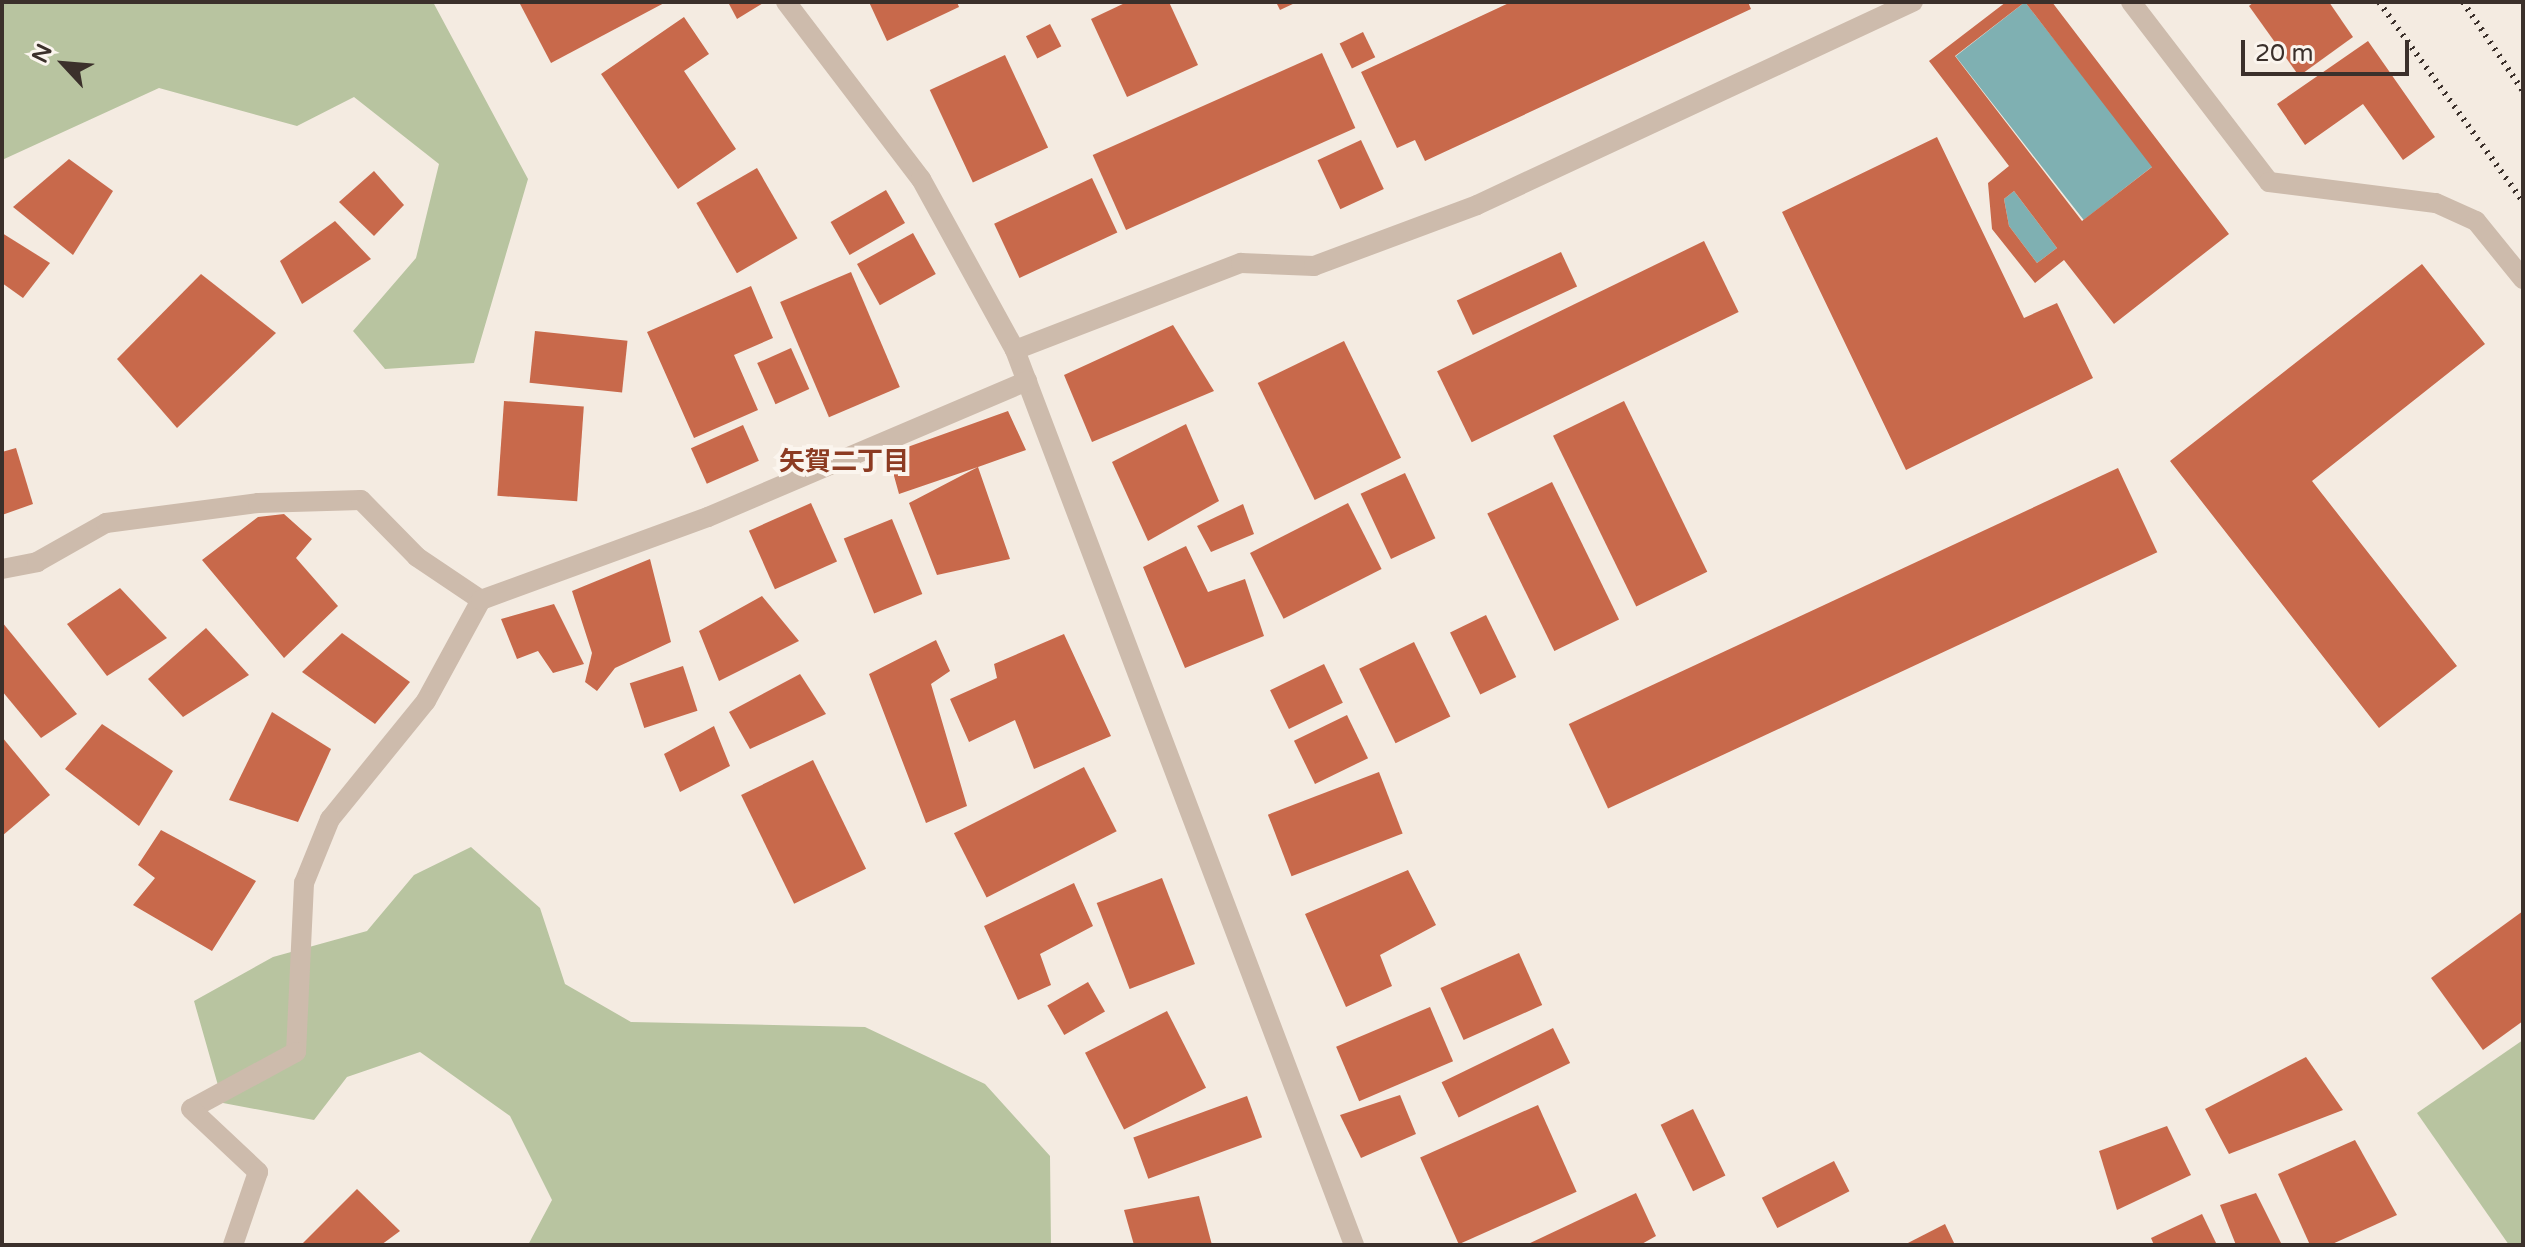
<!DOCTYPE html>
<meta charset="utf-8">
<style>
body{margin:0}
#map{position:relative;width:2525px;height:1247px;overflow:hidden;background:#f4ebe1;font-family:"Varela Round","Noto Sans JP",sans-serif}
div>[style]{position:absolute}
.green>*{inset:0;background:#b8c4a0}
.water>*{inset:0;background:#7fb0b2;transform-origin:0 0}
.building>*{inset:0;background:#c8694b;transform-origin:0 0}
.lane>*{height:20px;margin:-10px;padding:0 10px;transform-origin:10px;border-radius:10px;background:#cdbbac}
.street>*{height:20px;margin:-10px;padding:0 10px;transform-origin:10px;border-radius:10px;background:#cdbbac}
.rail>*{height:6px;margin-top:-3px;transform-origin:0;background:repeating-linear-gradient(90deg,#3b302b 0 2px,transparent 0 8px)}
span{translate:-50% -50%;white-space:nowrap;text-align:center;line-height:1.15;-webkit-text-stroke:8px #fbf5ee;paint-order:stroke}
.neighbourhood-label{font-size:26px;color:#8c3b22;font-weight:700}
.frame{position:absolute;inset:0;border:4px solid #3b302b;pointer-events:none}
.north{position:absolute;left:24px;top:24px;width:80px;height:80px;-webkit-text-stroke:6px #fbf5ee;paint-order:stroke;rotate:296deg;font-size:22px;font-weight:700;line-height:32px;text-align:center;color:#3b302b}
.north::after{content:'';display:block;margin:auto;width:28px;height:36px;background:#3b302b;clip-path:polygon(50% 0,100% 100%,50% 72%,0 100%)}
.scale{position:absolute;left:2241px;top:40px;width:168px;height:36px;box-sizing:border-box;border:4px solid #3b302b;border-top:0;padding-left:10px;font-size:24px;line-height:28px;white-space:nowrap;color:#3b302b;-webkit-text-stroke:6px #fbf5ee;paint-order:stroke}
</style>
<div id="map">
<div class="green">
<i style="clip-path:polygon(2px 2px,433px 2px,528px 179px,474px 363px,385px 369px,353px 331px,416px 258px,439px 164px,354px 97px,297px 126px,159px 88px,2px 160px)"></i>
<i style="clip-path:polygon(471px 847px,540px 908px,565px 984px,631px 1022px,865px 1027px,985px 1084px,1050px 1156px,1051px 1245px,528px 1245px,552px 1200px,510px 1116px,420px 1052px,347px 1077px,314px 1120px,223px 1103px,194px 1001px,273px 957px,367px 931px,414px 875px)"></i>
<i style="clip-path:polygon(2523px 1040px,2523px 1245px,2509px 1245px,2417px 1113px)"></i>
</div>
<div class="water">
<i style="left:2025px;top:2px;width:208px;height:88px;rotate:52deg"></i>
<i style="clip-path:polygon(2014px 191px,2057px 248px,2037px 263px,2009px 226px,2004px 199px)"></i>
</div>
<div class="building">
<i style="clip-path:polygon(519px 2px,666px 2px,551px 63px)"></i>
<i style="clip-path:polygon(728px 2px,765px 2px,737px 19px)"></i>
<i style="clip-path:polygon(869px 2px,957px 2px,959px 7px,887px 41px)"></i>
<i style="clip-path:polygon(1127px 2px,1169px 2px,1198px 65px,1127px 97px,1091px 19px)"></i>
<i style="clip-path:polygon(1276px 2px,1297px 2px,1280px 10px)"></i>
<i style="clip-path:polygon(1511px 2px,1748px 2px,1751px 9px,1425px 161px,1415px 140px,1397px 148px,1361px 72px)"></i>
<i style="clip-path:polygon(evenodd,2006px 2px,2025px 2px,1955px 56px,2082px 221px,2152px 167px,2025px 2px,2052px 2px,2229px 234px,2114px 324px,2064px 260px,2035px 283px,1992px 229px,1988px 183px,2009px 166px,1929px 61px,2006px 2px,2014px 191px,2057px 248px,2037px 263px,2009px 226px,2004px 199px,2014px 191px)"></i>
<i style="clip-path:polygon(2254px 2px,2329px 2px,2353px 37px,2299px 76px,2249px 6px)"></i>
<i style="clip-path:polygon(684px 17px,709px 54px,684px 71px,736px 149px,678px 189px,601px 74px)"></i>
<i style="left:1050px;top:24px;width:25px;height:27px;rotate:63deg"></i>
<i style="left:1363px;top:32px;width:28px;height:26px;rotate:64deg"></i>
<i style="clip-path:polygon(2368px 41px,2435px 137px,2403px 160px,2363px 104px,2305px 145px,2277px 104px)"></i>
<i style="left:1322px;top:53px;width:82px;height:251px;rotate:66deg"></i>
<i style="left:1005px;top:55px;width:102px;height:83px;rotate:65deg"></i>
<i style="clip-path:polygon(1937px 137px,2024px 318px,2057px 303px,2093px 378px,1906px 470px,1782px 212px)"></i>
<i style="left:1361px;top:140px;width:54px;height:48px;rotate:65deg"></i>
<i style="clip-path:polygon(69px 159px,113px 191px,73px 255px,13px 207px)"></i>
<i style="left:757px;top:168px;width:81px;height:70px;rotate:60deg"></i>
<i style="clip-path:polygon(374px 171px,404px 205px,374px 236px,339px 202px)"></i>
<i style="left:1092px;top:178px;width:60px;height:108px;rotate:65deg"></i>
<i style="left:886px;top:190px;width:38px;height:64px;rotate:60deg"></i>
<i style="clip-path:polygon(335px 221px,371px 259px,302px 304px,280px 261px)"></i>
<i style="clip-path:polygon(2px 233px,50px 263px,23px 298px,2px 283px)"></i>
<i style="left:913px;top:233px;width:47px;height:64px;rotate:61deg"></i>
<i style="left:1704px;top:241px;width:79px;height:297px;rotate:64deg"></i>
<i style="left:1561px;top:252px;width:38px;height:115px;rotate:65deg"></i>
<i style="clip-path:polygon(2422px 264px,2485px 344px,2312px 481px,2457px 666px,2379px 728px,2170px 461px)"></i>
<i style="left:851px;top:272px;width:125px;height:77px;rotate:67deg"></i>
<i style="clip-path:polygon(201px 274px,276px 333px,177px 428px,117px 359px)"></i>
<i style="clip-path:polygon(751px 286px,773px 338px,734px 355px,758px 410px,694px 438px,647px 332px)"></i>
<i style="clip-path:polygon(1173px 325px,1214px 391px,1092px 442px,1064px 375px)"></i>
<i style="left:535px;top:331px;width:93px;height:52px;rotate:6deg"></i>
<i style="left:1344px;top:341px;width:130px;height:96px;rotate:64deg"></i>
<i style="left:791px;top:348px;width:45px;height:37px;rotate:66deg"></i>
<i style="left:504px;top:401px;width:80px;height:95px;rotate:4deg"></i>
<i style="left:1624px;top:401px;width:190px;height:79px;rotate:64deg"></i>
<i style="clip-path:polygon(1008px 411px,1026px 450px,978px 467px,1010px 559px,937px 575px,909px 503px,978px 467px,899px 494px,888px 454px)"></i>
<i style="clip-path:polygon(1186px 424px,1219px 501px,1148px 541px,1112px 462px)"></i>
<i style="left:743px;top:425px;width:39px;height:57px;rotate:66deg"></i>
<i style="clip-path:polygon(16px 448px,33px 504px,2px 515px,2px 452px)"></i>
<i style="left:2118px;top:468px;width:93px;height:606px;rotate:65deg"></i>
<i style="left:1405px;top:473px;width:72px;height:49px;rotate:65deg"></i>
<i style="left:1552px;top:482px;width:153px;height:72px;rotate:64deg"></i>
<i style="left:811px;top:503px;width:64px;height:68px;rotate:66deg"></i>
<i style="left:1348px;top:503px;width:74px;height:110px;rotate:63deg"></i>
<i style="clip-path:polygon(1243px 504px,1254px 534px,1211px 552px,1197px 526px)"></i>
<i style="clip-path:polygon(284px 514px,312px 539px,296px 558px,338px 606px,284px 658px,202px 560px,258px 517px)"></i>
<i style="left:892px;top:519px;width:81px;height:52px;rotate:68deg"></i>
<i style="clip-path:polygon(1186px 546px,1208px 592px,1245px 579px,1264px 636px,1185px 668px,1143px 567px)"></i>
<i style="clip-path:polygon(650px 559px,671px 642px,615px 668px,597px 691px,585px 682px,592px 653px,572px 591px)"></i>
<i style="clip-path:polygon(120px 588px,167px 638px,107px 676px,67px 624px)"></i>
<i style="clip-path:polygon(762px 596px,799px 641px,719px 681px,699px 631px)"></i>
<i style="clip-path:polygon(554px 604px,584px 664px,553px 673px,538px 651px,517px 659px,501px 619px)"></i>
<i style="left:1486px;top:615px;width:69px;height:40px;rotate:64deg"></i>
<i style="clip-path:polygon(2px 622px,77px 714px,41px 738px,2px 691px)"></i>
<i style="clip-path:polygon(206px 628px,249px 675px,183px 717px,148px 679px)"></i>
<i style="clip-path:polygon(342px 633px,410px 682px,375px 724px,302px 672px)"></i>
<i style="clip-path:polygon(1064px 634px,1111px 736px,1034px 769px,1015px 720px,969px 742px,950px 699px,997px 678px,994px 664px)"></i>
<i style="clip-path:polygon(936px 640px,950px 671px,931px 684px,967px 806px,926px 823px,869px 674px)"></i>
<i style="left:1414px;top:642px;width:83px;height:61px;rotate:64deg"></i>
<i style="left:1324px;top:664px;width:43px;height:60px;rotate:64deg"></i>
<i style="left:683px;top:666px;width:47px;height:56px;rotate:72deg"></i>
<i style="clip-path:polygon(800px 674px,826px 714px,750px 749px,729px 712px)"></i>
<i style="clip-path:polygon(272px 712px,331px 749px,298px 822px,229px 800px)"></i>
<i style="left:1347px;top:715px;width:48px;height:59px;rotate:64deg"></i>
<i style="clip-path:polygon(102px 724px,173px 771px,139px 826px,65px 769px)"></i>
<i style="clip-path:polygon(714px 726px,730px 766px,680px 792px,664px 754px)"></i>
<i style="clip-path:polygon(2px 737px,50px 795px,2px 836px)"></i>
<i style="left:813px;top:760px;width:121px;height:80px;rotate:64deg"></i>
<i style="left:1084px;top:767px;width:72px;height:146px;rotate:63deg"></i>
<i style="left:1379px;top:772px;width:66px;height:119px;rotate:69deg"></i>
<i style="clip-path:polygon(161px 830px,256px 881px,212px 951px,133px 905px,155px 878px,138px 865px)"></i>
<i style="clip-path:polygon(1408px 870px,1436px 925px,1380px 955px,1392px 986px,1346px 1007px,1305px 914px)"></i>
<i style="left:1162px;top:878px;width:92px;height:70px;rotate:69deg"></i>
<i style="clip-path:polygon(1074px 883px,1093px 926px,1040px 954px,1051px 985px,1018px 1000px,984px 926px)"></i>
<i style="clip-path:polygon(2523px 911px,2523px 1021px,2483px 1050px,2431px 978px)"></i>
<i style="left:1519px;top:953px;width:57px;height:86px;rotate:66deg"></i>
<i style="left:1088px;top:982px;width:34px;height:47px;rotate:60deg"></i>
<i style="left:1430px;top:1007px;width:59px;height:102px;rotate:67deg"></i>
<i style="left:1167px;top:1011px;width:86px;height:92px;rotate:63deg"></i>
<i style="left:1553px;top:1028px;width:39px;height:124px;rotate:64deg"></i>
<i style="clip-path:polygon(2306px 1057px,2343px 1110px,2229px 1154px,2205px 1109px)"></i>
<i style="clip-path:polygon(1400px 1095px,1416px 1134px,1361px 1158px,1340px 1115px)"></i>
<i style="left:1247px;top:1096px;width:44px;height:121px;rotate:70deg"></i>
<i style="left:1538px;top:1105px;width:95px;height:129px;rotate:66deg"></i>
<i style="left:1693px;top:1109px;width:74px;height:36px;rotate:64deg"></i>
<i style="clip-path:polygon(2167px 1126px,2191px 1175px,2117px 1210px,2099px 1151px)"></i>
<i style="clip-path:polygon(2355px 1140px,2397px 1215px,2330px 1245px,2310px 1245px,2278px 1174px)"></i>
<i style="left:1834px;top:1161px;width:34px;height:81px;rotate:63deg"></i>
<i style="clip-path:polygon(357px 1189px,400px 1231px,381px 1245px,301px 1245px)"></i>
<i style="clip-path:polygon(1636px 1193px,1656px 1236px,1640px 1245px,1526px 1245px)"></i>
<i style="clip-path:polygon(2256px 1193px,2282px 1245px,2236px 1245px,2220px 1205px)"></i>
<i style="clip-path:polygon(1199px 1196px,1212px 1245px,1134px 1245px,1124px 1210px)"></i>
<i style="clip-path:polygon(2202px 1214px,2217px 1245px,2154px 1245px,2151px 1238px)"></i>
<i style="clip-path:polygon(1945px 1224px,1955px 1245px,1904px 1245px)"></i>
</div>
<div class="lane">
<i style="left:2px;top:569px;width:36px;rotate:-11deg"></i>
<i style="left:37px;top:562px;width:79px;rotate:-29.5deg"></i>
<i style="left:106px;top:523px;width:153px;rotate:-7.5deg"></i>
<i style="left:258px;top:503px;width:103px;rotate:-1.7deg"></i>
<i style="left:361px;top:500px;width:80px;rotate:45.5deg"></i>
<i style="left:417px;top:557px;width:77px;rotate:33.9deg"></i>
<i style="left:481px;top:600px;width:115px;rotate:118.6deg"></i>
<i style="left:426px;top:701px;width:152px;rotate:129.1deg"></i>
<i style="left:330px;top:819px;width:69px;rotate:112.1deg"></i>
<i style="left:304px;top:883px;width:169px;rotate:92.7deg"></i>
<i style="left:296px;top:1052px;width:119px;rotate:151.5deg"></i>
<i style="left:191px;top:1109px;width:92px;rotate:43.2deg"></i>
<i style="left:258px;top:1172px;width:77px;rotate:108.9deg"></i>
</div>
<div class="street">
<i style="left:786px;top:2px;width:223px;rotate:52.7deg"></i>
<i style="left:921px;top:179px;width:195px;rotate:61.2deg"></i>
<i style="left:1015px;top:350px;width:957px;rotate:69.25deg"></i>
<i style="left:2131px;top:2px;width:227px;rotate:52.5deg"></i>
<i style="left:2269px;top:182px;width:168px;rotate:7.2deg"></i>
<i style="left:2436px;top:203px;width:44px;rotate:24.2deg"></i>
<i style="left:2476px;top:221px;width:75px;rotate:51deg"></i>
<i style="left:1015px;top:350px;width:242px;rotate:-21.1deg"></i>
<i style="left:1241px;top:263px;width:73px;rotate:2.4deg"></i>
<i style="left:1314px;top:266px;width:174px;rotate:-20.5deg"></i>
<i style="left:1477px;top:205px;width:481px;rotate:-25deg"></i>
<i style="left:481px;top:600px;width:242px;rotate:-20.1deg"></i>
<i style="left:708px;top:517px;width:347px;rotate:-23.1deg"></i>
</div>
<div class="rail">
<i style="left:2379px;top:2px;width:246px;rotate:54.2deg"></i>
<i style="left:2463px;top:2px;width:107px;rotate:56deg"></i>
</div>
<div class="neighbourhood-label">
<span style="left:844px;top:462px">矢賀二丁目</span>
</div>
<div class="frame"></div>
<div class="north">N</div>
<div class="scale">20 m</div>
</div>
